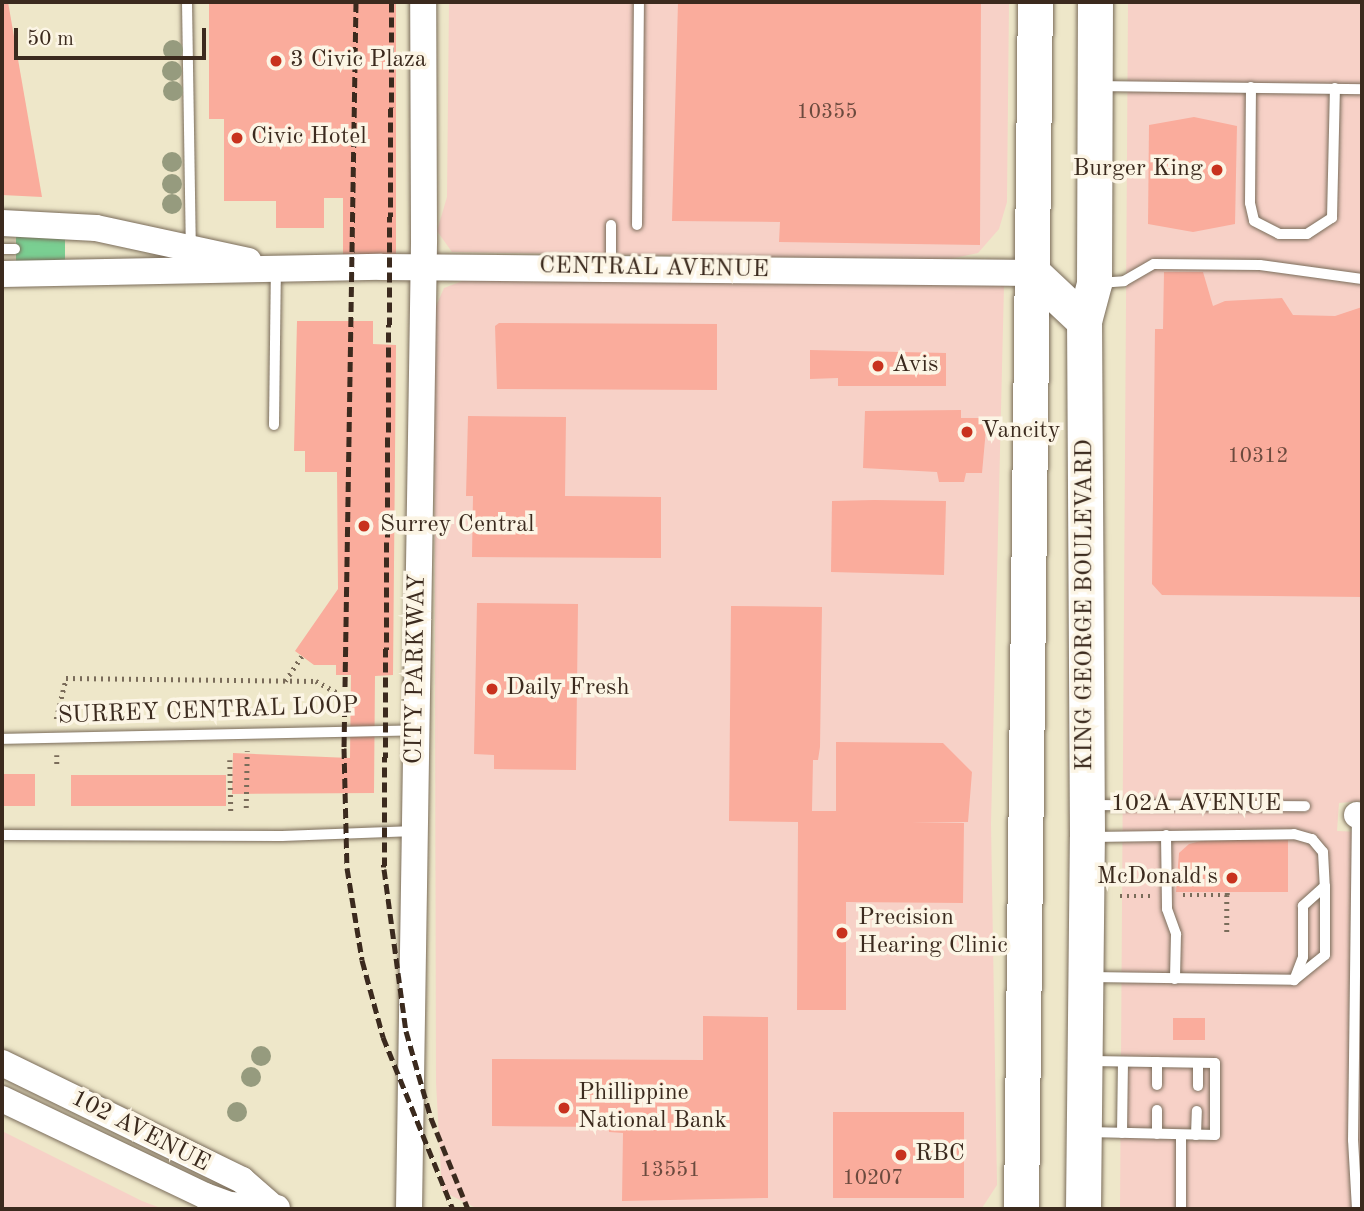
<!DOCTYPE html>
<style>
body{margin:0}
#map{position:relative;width:1364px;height:1211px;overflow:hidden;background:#eee7c9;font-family:"Old Standard TT",serif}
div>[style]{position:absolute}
.built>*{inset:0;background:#f7d1c7}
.green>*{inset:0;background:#7acf92;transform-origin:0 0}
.building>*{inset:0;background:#faac9c;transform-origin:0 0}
.path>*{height:4.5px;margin-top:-2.25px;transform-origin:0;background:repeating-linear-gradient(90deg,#7a6c5a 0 2px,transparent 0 7px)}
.roads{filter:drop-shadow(0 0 2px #7a6c5a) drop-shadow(0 0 2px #7a6c5a)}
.service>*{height:10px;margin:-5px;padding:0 5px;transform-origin:5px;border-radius:5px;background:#fff}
.tertiary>*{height:26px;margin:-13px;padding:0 13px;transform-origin:13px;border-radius:13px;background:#fff}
.primary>*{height:35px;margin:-17.5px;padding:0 17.5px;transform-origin:17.5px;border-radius:17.5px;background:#fff}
.rail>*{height:5px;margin-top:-2.5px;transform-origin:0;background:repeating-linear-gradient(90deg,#3b2a1e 0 10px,transparent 0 15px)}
.trees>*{width:20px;height:20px;margin:-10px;border-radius:50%;background:#969b7e}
.dots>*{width:19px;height:19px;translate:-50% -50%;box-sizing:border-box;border:4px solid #fcf5e5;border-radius:50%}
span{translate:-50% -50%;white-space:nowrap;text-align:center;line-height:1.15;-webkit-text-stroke:7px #fcf5e5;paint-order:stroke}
.number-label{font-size:21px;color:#6b4a3e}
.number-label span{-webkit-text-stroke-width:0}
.poi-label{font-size:24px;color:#3b2a1e}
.left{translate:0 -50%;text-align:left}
.right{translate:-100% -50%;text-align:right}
.street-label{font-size:24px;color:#3b2a1e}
.frame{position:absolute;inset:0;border:4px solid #3b2a1e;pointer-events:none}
.scale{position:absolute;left:14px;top:28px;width:192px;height:32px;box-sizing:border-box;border:4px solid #3b2a1e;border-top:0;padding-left:9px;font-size:21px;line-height:24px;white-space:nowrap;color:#3b2a1e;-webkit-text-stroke:5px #fcf5e5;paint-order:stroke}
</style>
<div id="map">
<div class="built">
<i style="clip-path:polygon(449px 2px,1009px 2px,1007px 202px,999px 229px,978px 253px,945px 260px,452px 252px,437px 231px,447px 197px)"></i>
<i style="clip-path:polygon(1128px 2px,1362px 2px,1362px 801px,1339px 803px,1337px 831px,1362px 832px,1362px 1209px,1120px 1209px)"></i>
<i style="clip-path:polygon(465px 280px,1004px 285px,991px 824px,997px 1185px,982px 1208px,478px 1209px,442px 1191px,436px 1083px,434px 311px,444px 288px)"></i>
<i style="clip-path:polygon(2px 1131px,142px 1201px,163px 1209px,2px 1209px)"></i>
</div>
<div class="green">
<i style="left:16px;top:235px;width:49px;height:29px"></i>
</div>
<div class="building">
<i style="clip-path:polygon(2px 2px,8px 2px,42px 197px,2px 195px)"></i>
<i style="clip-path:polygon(209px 2px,396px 2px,396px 260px,343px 260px,343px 198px,324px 198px,324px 228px,276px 228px,276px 201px,224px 201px,224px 119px,209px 119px)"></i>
<i style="clip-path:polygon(678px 2px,981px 2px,980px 245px,779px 242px,780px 222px,672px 221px)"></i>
<i style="clip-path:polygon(1194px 117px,1237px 126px,1235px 224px,1193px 232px,1148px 224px,1149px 125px)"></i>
<i style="clip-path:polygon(1164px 272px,1203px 272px,1213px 306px,1225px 301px,1282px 298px,1293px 315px,1335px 316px,1362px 307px,1362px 597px,1162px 595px,1152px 584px,1155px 329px,1163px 329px)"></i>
<i style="clip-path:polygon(297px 321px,373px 321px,373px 344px,396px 345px,393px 675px,375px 676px,374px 793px,232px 794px,233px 753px,350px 758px,351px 675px,336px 675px,336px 665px,314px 665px,295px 651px,338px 589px,337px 472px,305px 472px,305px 451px,294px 451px)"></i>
<i style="clip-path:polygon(499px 323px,717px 324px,717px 390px,497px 389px,495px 326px)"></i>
<i style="clip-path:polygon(810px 350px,946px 353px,946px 386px,838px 386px,838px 378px,810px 379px)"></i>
<i style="clip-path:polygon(961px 410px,961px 418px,987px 418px,982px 473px,966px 473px,964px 482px,939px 482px,937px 472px,863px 468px,865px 411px)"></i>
<i style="clip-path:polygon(468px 416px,566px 417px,565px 496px,661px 497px,661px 558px,472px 557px,473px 496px,466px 496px)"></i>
<i style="clip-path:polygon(874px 500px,946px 501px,944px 575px,831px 572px,832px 501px)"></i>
<i style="clip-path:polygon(477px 603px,578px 604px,576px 770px,494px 769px,494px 755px,474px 754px)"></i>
<i style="clip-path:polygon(731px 606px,822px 607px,820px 747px,818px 760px,813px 760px,812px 811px,836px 811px,836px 742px,943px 743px,972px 772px,968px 822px,911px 822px,964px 823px,963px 903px,846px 902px,846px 1010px,797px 1010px,798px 822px,729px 821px)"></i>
<i style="left:2px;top:774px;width:33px;height:32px"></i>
<i style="left:71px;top:775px;width:155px;height:31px"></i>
<i style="clip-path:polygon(1205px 840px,1288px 840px,1288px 892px,1176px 892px,1179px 853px,1189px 844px)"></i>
<i style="clip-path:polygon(703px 1016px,768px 1017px,768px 1198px,622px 1201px,623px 1133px,609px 1132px,609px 1127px,492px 1126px,492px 1059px,703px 1060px)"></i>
<i style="left:1173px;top:1018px;width:32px;height:22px"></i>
<i style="left:833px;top:1112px;width:131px;height:86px"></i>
</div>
<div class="path">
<i style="left:285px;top:681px;width:30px;rotate:-56deg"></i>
<i style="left:56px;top:719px;width:42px;rotate:-76.3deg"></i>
<i style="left:66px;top:678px;width:250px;rotate:0.7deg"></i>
<i style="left:316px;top:681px;width:29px;rotate:29deg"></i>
<i style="left:57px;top:755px;width:11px;rotate:90deg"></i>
<i style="left:230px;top:760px;width:51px;rotate:88.9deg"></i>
<i style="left:246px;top:808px;width:57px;rotate:-89deg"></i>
<i style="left:1183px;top:895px;width:44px"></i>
<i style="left:1227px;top:895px;width:3px;rotate:-90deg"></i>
<i style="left:1227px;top:895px;width:39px;rotate:90deg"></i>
<i style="left:1120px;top:896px;width:30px"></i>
</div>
<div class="roads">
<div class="service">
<i style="left:187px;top:2px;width:247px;rotate:89.1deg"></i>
<i style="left:1098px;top:86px;width:264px;rotate:0.7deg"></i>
<i style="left:1251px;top:87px;width:116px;rotate:90.5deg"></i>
<i style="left:1250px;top:203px;width:18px;rotate:77deg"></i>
<i style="left:1254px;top:221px;width:28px;rotate:27deg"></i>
<i style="left:1279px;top:234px;width:28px"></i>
<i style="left:1307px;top:234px;width:30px;rotate:-33deg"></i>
<i style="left:1332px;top:218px;width:130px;rotate:-88.7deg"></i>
<i style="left:637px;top:225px;width:223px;rotate:-89.5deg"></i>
<i style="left:2px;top:249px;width:13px"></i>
<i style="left:611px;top:268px;width:43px;rotate:-90deg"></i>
<i style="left:1098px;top:283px;width:26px;rotate:-4deg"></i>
<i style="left:1124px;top:281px;width:34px;rotate:-30deg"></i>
<i style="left:1154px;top:264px;width:106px;rotate:0.5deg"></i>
<i style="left:1260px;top:265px;width:103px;rotate:7.8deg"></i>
<i style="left:274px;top:425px;width:154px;rotate:-89.3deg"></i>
<i style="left:2px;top:739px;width:413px;rotate:-1.2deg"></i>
<i style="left:1090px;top:805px;width:215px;rotate:0.3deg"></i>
<i style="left:2px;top:835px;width:280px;rotate:0.2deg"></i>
<i style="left:282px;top:836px;width:133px;rotate:-2.2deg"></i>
<i style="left:1166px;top:835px;width:74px;rotate:89.2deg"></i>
<i style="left:1167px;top:909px;width:27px;rotate:70deg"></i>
<i style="left:1176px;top:934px;width:45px;rotate:91.3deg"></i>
<i style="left:1091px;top:837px;width:203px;rotate:-0.8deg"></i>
<i style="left:1294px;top:834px;width:19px;rotate:16deg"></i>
<i style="left:1312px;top:839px;width:17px;rotate:50deg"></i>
<i style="left:1323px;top:852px;width:34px;rotate:87deg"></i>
<i style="left:1325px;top:886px;width:30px;rotate:138deg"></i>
<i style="left:1303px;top:906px;width:51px;rotate:90deg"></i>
<i style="left:1303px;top:957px;width:25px;rotate:111deg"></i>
<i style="left:1089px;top:977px;width:205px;rotate:0.8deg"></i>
<i style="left:1294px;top:980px;width:40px;rotate:-39deg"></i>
<i style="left:1325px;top:955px;width:69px;rotate:-90deg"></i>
<i style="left:1157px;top:1062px;width:23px;rotate:90deg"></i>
<i style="left:1198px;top:1063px;width:23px;rotate:90deg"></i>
<i style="left:1157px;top:1110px;width:24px;rotate:90deg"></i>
<i style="left:1088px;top:1132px;width:127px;rotate:1.4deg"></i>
<i style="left:1215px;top:1135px;width:72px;rotate:-90deg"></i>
<i style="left:1215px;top:1063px;width:124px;rotate:-179.1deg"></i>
<i style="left:1122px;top:1133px;width:71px;rotate:-89.2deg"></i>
<i style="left:1196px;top:1135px;width:24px;rotate:-88deg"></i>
<i style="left:1181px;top:1209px;width:74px;rotate:-90deg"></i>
<i style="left:1357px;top:1209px;width:69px;rotate:-93.3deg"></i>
<i style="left:1353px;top:1140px;width:326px;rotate:-89.3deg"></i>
</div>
<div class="tertiary">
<i style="left:2px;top:223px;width:94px;rotate:3deg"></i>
<i style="left:96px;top:228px;width:156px;rotate:12.2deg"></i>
<i style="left:2px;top:274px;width:379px;rotate:-1.1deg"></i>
<i style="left:381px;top:267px;width:652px;rotate:0.53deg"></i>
<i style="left:1357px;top:815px;width:5px;rotate:11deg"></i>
<i style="left:2px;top:1063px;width:267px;rotate:26deg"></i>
<i style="left:242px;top:1180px;width:41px;rotate:41.1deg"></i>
<i style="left:2px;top:1099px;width:225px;rotate:25.5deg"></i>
<i style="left:205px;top:1196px;width:27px;rotate:20deg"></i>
<i style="left:230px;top:1205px;width:47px;rotate:3.7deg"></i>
<i style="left:409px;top:1209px;width:969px;rotate:-89.11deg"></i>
<i style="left:424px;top:240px;width:238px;rotate:-90.2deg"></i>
</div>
<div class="primary">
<i style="left:1033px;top:273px;width:70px;rotate:43.3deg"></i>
<i style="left:1021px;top:1209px;width:1207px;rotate:-89.34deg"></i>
<i style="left:1083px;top:1209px;width:372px;rotate:-89.4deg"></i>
<i style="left:1087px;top:837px;width:516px;rotate:-90.33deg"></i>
<i style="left:1084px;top:321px;width:39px;rotate:-75deg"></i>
<i style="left:1094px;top:283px;width:281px;rotate:-89.8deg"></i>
</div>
</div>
<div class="rail">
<i style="left:356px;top:2px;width:746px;rotate:90.92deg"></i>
<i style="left:344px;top:748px;width:120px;rotate:88.6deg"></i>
<i style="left:347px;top:868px;width:93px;rotate:80.7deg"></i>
<i style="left:362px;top:960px;width:80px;rotate:74.7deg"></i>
<i style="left:383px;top:1037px;width:186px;rotate:67.9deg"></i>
<i style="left:392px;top:2px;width:867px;rotate:90.53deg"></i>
<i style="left:384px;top:869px;width:163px;rotate:82.3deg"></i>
<i style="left:406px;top:1031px;width:91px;rotate:74deg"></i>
<i style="left:431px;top:1118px;width:98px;rotate:67.9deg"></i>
</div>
<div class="trees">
<i style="left:173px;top:50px"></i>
<i style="left:172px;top:71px"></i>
<i style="left:173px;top:91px"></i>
<i style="left:172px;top:162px"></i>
<i style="left:172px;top:184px"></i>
<i style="left:172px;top:204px"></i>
<i style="left:261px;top:1056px"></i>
<i style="left:251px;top:1077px"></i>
<i style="left:237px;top:1112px"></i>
</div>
<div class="dots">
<i style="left:276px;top:61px;background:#c8321e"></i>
<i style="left:237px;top:138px;background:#c8321e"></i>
<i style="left:1217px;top:170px;background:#c8321e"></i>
<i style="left:878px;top:366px;background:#c8321e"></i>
<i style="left:967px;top:432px;background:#c8321e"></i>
<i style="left:364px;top:526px;background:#c8321e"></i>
<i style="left:492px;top:689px;background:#c8321e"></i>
<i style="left:1232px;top:878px;background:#c8321e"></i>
<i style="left:842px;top:933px;background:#c8321e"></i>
<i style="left:564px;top:1108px;background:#c8321e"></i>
<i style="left:901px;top:1155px;background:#c8321e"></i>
</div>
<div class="number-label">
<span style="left:827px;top:113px">10355</span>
<span style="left:1258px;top:457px">10312</span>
<span style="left:670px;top:1171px">13551</span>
<span style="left:873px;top:1179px">10207</span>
</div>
<div class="poi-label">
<span class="left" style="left:290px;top:61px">3 Civic Plaza</span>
<span class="left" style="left:251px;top:138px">Civic Hotel</span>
<span class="right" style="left:1203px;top:170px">Burger King</span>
<span class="left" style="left:892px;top:366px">Avis</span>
<span class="left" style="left:981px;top:432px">Vancity</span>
<span class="left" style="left:380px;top:526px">Surrey Central</span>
<span class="left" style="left:506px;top:689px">Daily Fresh</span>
<span class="right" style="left:1218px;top:878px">McDonald's</span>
<span class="left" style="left:858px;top:933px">Precision<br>Hearing Clinic</span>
<span class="left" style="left:578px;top:1108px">Phillippine<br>National Bank</span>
<span class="left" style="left:915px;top:1155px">RBC</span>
</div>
<div class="street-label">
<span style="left:654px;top:269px;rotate:1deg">CENTRAL AVENUE</span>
<span style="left:1086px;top:605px;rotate:-90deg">KING GEORGE BOULEVARD</span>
<span style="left:417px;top:669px;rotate:-89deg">CITY PARKWAY</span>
<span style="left:208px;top:712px;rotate:-2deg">SURREY CENTRAL LOOP</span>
<span style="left:1196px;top:805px">102A AVENUE</span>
<span style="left:140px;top:1132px;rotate:27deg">102 AVENUE</span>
</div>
<div class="frame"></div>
<div class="scale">50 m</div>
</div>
